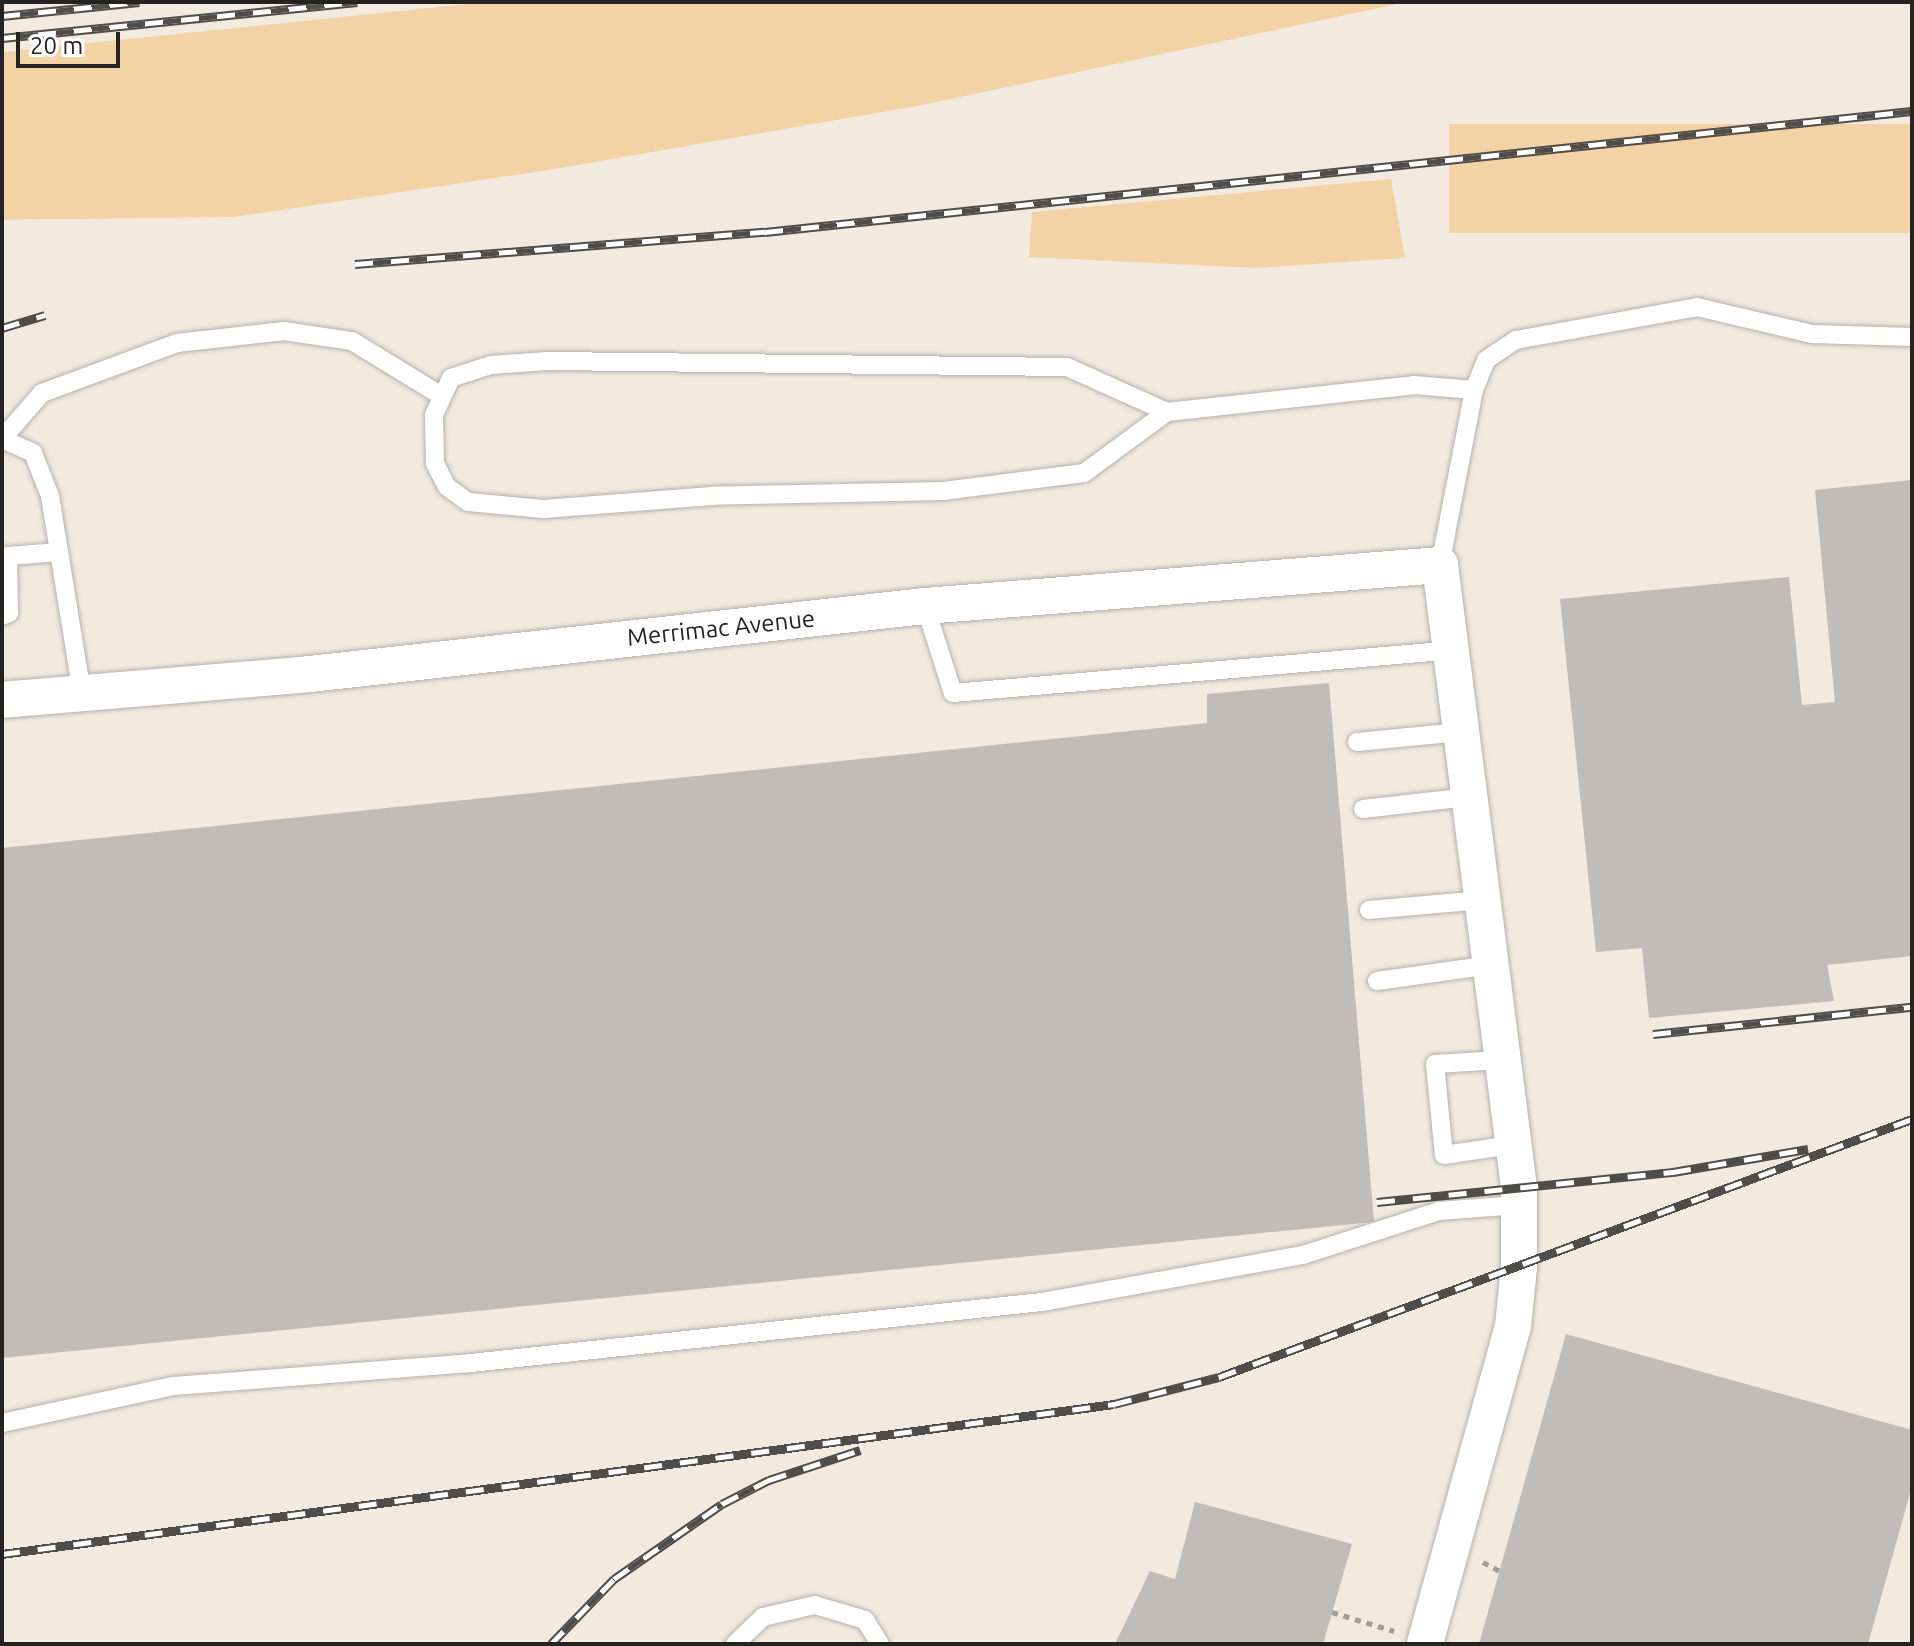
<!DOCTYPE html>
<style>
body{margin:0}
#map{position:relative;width:1914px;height:1646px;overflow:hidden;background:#fbf7f2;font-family:Ubuntu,sans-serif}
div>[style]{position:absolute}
.built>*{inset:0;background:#f3eadf}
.green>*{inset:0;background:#f3d2a6;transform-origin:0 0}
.building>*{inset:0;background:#c0bcb7}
.path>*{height:5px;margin-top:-2.5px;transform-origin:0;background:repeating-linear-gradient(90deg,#a19e9a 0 6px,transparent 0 12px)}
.roads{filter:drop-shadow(0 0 2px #b5b1ac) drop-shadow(0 0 2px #b5b1ac)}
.service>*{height:18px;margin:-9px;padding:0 9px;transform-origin:9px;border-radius:9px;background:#fff}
.minor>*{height:36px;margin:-18px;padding:0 18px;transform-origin:18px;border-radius:18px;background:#fff}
.rail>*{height:9px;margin-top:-4.5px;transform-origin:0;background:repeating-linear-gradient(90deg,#fff 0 18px,#4f4d4a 0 36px);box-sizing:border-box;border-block:2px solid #4f4d4a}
span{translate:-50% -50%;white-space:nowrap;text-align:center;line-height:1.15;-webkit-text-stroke:7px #fff;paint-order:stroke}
.street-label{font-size:24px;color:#252321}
.frame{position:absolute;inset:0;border:4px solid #252321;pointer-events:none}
.scale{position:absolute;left:16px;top:32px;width:104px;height:36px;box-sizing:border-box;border:4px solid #252321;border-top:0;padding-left:10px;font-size:24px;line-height:28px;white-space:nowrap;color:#252321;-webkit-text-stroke:6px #fff;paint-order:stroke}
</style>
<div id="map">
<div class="built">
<i style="clip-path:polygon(2px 2px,486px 2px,2px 52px)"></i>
<i style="clip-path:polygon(1407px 2px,1912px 2px,1912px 1644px,2px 1644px,2px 220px,235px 217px,549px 170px,918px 106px)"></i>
</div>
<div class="green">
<i style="clip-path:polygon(486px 2px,1407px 2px,918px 106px,549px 170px,235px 217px,2px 220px,2px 52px)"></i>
<i style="left:1912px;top:124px;width:109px;height:463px;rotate:90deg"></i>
<i style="clip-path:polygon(1391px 179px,1405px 258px,1255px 268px,1029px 257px,1032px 212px)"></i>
</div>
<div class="building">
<i style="clip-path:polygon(1912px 480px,1912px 956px,1827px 965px,1834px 1001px,1649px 1018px,1642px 948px,1596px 952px,1560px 599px,1789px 577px,1802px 705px,1835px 702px,1815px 490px)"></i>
<i style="clip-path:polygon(1329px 683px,1374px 1222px,2px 1358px,2px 848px,1207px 723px,1207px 694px)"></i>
<i style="clip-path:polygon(1566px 1334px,1912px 1430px,1912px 1486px,1868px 1644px,1479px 1644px)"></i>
<i style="clip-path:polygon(1195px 1502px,1352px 1544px,1323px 1644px,1115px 1644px,1150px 1571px,1175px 1579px)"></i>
</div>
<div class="path">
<i style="left:1483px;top:1562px;width:19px;rotate:28deg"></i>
<i style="left:1332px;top:1612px;width:65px;rotate:17deg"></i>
</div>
<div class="roads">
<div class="service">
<i style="left:1167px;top:412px;width:103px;rotate:143.7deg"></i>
<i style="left:1084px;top:473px;width:141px;rotate:172.7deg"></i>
<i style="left:944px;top:491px;width:232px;rotate:178.8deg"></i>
<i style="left:712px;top:496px;width:169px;rotate:175.6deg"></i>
<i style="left:543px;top:509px;width:75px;rotate:-174.7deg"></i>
<i style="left:468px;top:502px;width:26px;rotate:-144deg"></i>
<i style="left:447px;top:487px;width:27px;rotate:-117deg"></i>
<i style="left:435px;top:463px;width:48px;rotate:-91.2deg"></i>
<i style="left:434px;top:415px;width:41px;rotate:-65.3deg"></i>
<i style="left:451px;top:378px;width:42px;rotate:-18deg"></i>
<i style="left:491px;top:365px;width:57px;rotate:-4deg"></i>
<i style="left:548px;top:361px;width:519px;rotate:0.66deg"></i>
<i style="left:1067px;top:367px;width:110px;rotate:24.2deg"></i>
<i style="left:1167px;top:412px;width:248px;rotate:-6.2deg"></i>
<i style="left:1414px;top:385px;width:60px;rotate:4.8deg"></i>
<i style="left:2px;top:439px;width:61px;rotate:-49deg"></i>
<i style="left:42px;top:393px;width:144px;rotate:-20.3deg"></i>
<i style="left:177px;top:343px;width:108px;rotate:-6.4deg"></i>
<i style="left:284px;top:331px;width:69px;rotate:8.4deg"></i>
<i style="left:352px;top:341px;width:103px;rotate:31.5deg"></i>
<i style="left:2px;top:439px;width:34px;rotate:24deg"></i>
<i style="left:33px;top:453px;width:46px;rotate:68.4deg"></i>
<i style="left:50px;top:496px;width:200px;rotate:80.8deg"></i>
<i style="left:1440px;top:565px;width:178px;rotate:-79deg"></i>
<i style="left:1474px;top:390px;width:32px;rotate:-68deg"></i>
<i style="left:1486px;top:360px;width:36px;rotate:-34deg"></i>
<i style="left:1516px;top:340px;width:184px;rotate:-10.3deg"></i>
<i style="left:1697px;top:307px;width:118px;rotate:13.2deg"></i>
<i style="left:1812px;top:334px;width:100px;rotate:1.7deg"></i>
<i style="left:925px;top:606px;width:91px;rotate:72.2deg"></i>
<i style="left:953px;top:693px;width:500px;rotate:-4.9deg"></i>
<i style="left:2px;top:616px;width:8px;rotate:-23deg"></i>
<i style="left:9px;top:613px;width:57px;rotate:-91deg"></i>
<i style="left:8px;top:556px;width:51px;rotate:-4.5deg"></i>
<i style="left:1357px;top:742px;width:104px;rotate:-5.5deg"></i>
<i style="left:1363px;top:809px;width:107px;rotate:-6.5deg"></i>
<i style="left:1369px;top:910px;width:113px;rotate:-5.1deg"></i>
<i style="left:1377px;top:981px;width:115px;rotate:-8deg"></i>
<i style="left:1501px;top:1060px;width:66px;rotate:176.5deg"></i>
<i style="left:1435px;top:1064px;width:91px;rotate:84.4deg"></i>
<i style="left:1444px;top:1155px;width:69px;rotate:-8.4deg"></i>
<i style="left:2px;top:1423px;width:175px;rotate:-12.2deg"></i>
<i style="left:173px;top:1386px;width:299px;rotate:-4.4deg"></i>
<i style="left:471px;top:1363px;width:574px;rotate:-6.1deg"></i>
<i style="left:1042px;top:1302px;width:265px;rotate:-10.2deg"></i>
<i style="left:1303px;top:1255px;width:143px;rotate:-17.9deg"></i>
<i style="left:1439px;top:1211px;width:79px;rotate:-4.3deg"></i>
<i style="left:735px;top:1644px;width:39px;rotate:-44deg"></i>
<i style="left:763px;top:1617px;width:53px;rotate:-13deg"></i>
<i style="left:815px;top:1605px;width:52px;rotate:16.7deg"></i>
<i style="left:865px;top:1620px;width:28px;rotate:58deg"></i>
</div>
<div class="minor">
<i style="left:2px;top:700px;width:309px;rotate:-4.8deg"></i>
<i style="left:310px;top:674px;width:619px;rotate:-6.31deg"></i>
<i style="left:925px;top:606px;width:517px;rotate:-4.55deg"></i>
<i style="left:1440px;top:565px;width:628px;rotate:82.77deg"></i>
<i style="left:1519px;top:1188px;width:79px;rotate:90deg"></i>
<i style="left:1519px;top:1267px;width:59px;rotate:95.8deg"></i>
<i style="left:1513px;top:1326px;width:330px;rotate:105.5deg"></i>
</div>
</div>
<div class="rail">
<i style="left:2px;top:16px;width:138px;rotate:-5.8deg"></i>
<i style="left:2px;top:38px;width:357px;rotate:-5.8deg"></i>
<i style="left:355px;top:264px;width:411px;rotate:-4.5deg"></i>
<i style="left:765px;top:232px;width:1153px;rotate:-6.02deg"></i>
<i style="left:2px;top:328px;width:45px;rotate:-16.8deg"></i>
<i style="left:1653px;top:1034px;width:260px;rotate:-6deg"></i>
<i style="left:1377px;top:1202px;width:298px;rotate:-5.8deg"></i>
<i style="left:1673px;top:1172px;width:137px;rotate:-9.7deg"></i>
<i style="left:2px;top:1554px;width:1122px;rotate:-7.68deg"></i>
<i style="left:1114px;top:1404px;width:108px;rotate:-14.4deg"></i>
<i style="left:1219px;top:1377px;width:739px;rotate:-20.42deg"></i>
<i style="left:551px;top:1644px;width:91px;rotate:-45.9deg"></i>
<i style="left:614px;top:1579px;width:131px;rotate:-34.8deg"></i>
<i style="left:722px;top:1504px;width:53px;rotate:-27.1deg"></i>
<i style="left:769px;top:1480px;width:96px;rotate:-18.2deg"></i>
</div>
<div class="street-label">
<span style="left:721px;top:628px;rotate:-6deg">Merrimac Avenue</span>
</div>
<div class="frame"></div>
<div class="scale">20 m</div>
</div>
